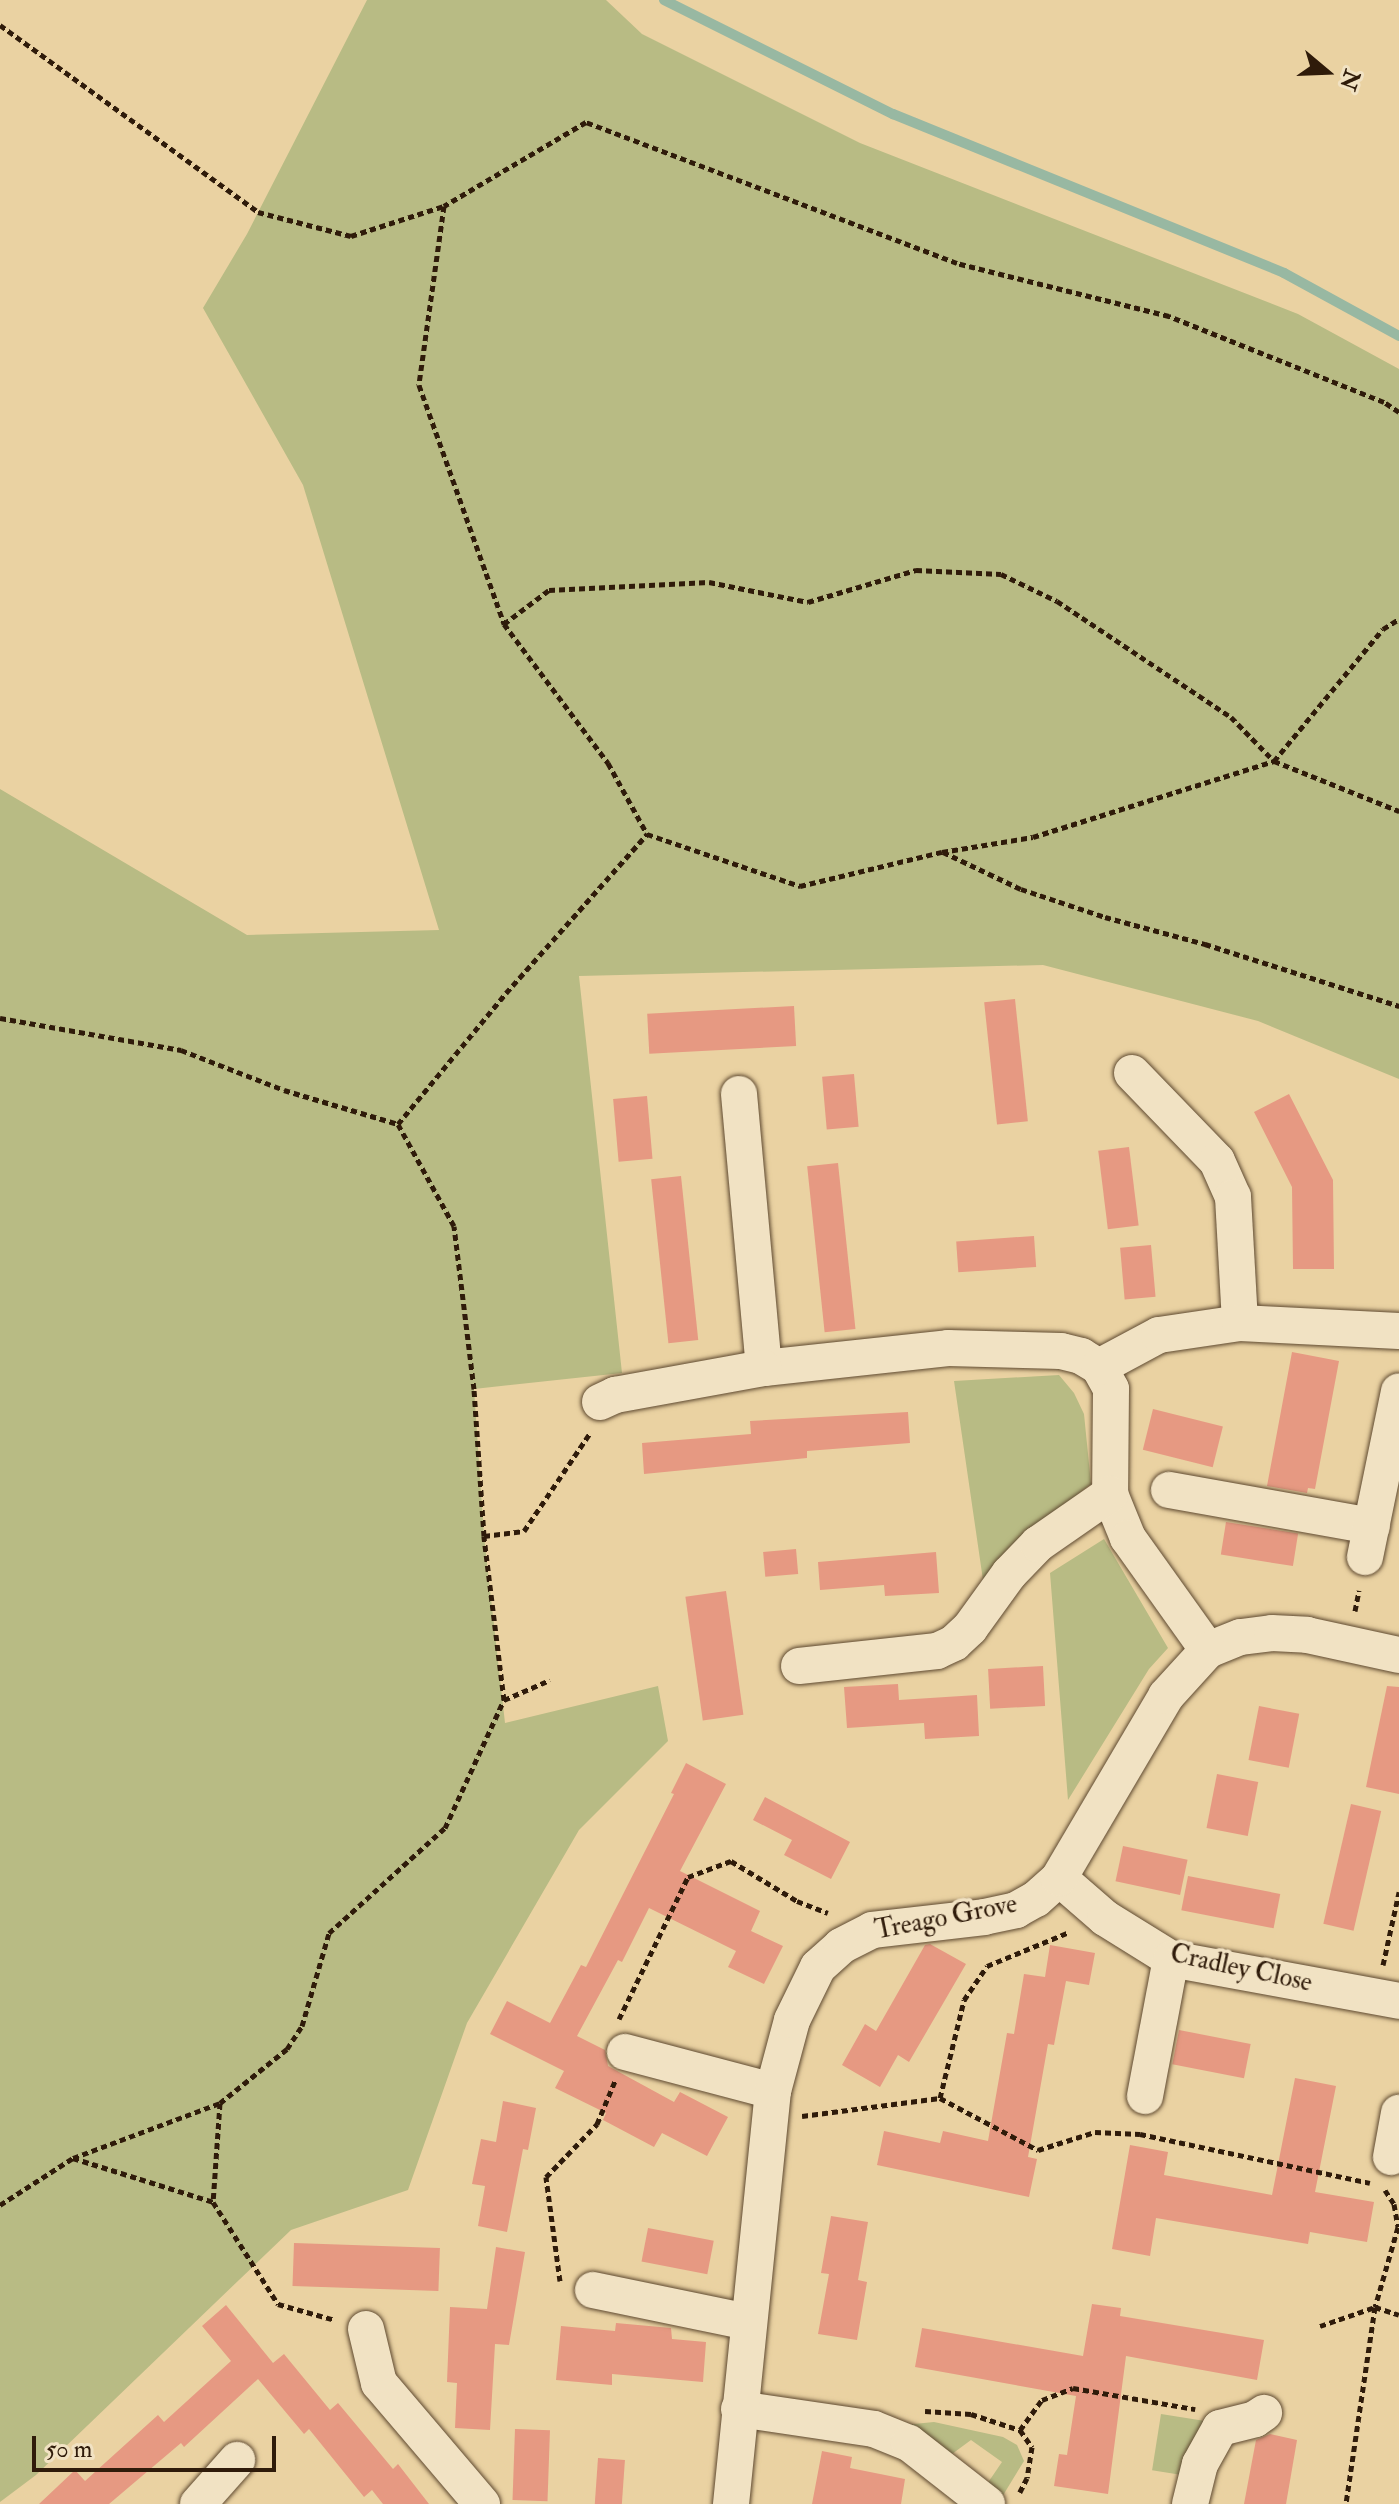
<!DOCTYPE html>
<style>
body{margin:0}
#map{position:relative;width:1399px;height:2504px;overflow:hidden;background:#ead2a2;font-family:"IM FELL Double Pica",serif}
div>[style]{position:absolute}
.green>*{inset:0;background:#b8bb84;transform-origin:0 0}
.stream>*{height:10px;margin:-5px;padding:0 5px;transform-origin:5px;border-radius:5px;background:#98b8a2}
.building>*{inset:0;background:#e69982;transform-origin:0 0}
.path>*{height:5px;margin-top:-2.5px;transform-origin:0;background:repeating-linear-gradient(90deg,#2f1b0a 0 6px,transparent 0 10px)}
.roads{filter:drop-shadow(0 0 2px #5e4930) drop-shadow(0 0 2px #5e4930)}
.minor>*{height:36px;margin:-18px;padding:0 18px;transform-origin:18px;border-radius:18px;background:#f1e2c3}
span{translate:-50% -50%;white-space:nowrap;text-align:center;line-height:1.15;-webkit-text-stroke:7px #f1e2c3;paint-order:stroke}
.street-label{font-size:26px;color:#2f1b0a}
.north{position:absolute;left:1287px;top:32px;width:80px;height:80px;-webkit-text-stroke:6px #f1e2c3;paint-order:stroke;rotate:109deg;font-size:22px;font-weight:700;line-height:32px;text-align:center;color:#2f1b0a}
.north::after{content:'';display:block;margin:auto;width:28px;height:36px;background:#2f1b0a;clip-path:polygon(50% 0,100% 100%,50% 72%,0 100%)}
.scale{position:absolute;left:32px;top:2436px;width:244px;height:36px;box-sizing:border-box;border:4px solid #2f1b0a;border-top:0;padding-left:10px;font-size:24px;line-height:28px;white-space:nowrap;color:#2f1b0a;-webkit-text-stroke:6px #f1e2c3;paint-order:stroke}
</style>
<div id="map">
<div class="green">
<i style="clip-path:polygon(367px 0,606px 0,642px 34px,860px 143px,1298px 314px,1399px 369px,1399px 1079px,1258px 1021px,1043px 965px,579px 976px,622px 1373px,474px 1389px,484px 1536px,505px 1723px,658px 1686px,668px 1741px,579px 1830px,467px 2023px,408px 2190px,291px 2230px,36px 2475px,0 2502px,0 789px,247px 935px,439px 930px,303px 485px,203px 308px,247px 234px)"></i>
<i style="clip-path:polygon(1059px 1375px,1074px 1393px,1084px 1414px,1091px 1484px,1014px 1544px,983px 1580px,954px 1381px)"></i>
<i style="clip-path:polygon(1104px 1539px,1168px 1648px,1149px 1669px,1068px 1800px,1050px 1573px)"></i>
<i style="left:1161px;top:2414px;width:43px;height:57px;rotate:9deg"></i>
<i style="clip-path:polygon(934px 2422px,1003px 2437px,1017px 2445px,1024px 2461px,1002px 2497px,987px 2484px,1002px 2462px,971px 2440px,952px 2454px,904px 2425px)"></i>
</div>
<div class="stream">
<i style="left:664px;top:0;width:256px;rotate:26.5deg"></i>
<i style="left:893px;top:114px;width:422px;rotate:22.1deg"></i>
<i style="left:1284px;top:273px;width:131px;rotate:28.7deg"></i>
</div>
<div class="building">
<i style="left:1015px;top:999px;width:123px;height:31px;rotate:84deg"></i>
<i style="left:794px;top:1006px;width:40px;height:147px;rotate:87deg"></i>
<i style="left:854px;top:1074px;width:53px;height:32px;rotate:85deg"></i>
<i style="clip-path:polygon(1289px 1094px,1333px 1180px,1334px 1269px,1293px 1269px,1292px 1187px,1254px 1112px)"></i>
<i style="left:647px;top:1096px;width:63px;height:34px;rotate:85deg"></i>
<i style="left:1129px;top:1147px;width:79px;height:31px;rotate:83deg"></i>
<i style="left:838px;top:1163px;width:167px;height:31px;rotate:84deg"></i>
<i style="left:681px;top:1176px;width:165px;height:30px;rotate:84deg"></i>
<i style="left:1034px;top:1236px;width:31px;height:78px;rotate:86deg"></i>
<i style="left:1151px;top:1245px;width:52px;height:31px;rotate:85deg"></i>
<i style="clip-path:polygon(1292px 1352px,1339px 1361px,1315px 1489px,1308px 1488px,1307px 1493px,1267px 1486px)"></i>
<i style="left:1153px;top:1409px;width:72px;height:42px;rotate:14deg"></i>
<i style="clip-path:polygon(908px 1412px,910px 1443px,807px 1451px,807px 1458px,644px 1474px,642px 1443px,751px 1434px,750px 1421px)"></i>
<i style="left:1226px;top:1522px;width:73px;height:33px;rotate:9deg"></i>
<i style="left:796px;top:1549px;width:25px;height:33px;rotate:85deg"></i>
<i style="clip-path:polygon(936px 1552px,939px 1593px,885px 1596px,884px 1585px,820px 1590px,818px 1562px)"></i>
<i style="left:726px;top:1591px;width:125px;height:41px;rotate:82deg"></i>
<i style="left:1043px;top:1666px;width:40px;height:55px;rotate:87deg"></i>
<i style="clip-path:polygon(898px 1684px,899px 1700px,977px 1695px,979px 1736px,925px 1739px,924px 1723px,847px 1728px,844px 1687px)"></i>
<i style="clip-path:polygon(1387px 1686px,1399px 1687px,1399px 1794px,1366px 1787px)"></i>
<i style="left:1259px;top:1706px;width:41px;height:55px;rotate:11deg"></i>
<i style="clip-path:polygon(686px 1763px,726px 1784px,680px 1871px,760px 1911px,751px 1931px,783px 1946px,764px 1984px,728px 1967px,736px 1951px,649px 1908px,622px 1962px,618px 1960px,577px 2036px,605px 2050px,608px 2066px,674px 2102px,680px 2092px,728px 2117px,707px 2156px,662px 2133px,654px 2147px,603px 2120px,606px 2113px,555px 2088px,564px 2071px,490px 2034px,507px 2001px,550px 2023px,581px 1965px,586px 1967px,674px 1794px,671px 1793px)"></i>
<i style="left:1217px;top:1774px;width:42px;height:55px;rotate:11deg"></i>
<i style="clip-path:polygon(765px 1797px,850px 1842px,831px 1879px,784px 1855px,792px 1840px,753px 1820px)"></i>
<i style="left:1351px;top:1804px;width:31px;height:123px;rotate:13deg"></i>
<i style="left:1123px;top:1846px;width:66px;height:36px;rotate:12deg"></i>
<i style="left:1188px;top:1876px;width:94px;height:35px;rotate:11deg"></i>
<i style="clip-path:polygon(930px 1944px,966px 1964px,909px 2062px,898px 2055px,880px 2087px,842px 2065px,865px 2024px,876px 2031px,925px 1945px)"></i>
<i style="clip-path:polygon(1050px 1945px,1095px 1953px,1089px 1985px,1066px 1981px,1054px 2045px,1048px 2044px,1028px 2157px,1037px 2159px,1029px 2197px,877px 2165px,884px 2131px,940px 2143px,943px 2131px,988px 2141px,1007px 2033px,1014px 2034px,1024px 1974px,1045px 1977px)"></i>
<i style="left:1179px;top:2030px;width:73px;height:35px;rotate:11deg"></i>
<i style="clip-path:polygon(1295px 2078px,1336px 2086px,1315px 2192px,1374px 2202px,1367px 2242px,1310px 2232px,1308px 2244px,1156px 2218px,1150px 2256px,1112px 2249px,1130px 2145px,1168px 2152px,1164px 2175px,1272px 2195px)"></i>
<i style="clip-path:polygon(503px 2101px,536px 2108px,528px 2150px,523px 2149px,507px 2232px,478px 2226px,485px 2186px,472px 2184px,481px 2139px,496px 2142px)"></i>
<i style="clip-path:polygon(831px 2216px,868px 2222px,858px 2280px,867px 2282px,857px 2340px,818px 2334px,829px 2274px,821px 2273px)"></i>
<i style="left:648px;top:2228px;width:67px;height:34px;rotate:11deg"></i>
<i style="left:294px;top:2243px;width:146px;height:43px;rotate:2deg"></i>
<i style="clip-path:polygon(496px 2247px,525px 2252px,509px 2345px,495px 2344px,490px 2430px,455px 2428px,457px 2383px,447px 2382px,450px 2307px,487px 2309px)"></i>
<i style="clip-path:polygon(1092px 2304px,1121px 2308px,1120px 2316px,1264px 2340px,1257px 2380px,1126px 2356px,1108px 2494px,1054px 2486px,1059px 2454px,1067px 2455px,1076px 2396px,915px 2367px,922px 2328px,1083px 2356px)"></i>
<i style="clip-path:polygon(226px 2305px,273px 2363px,284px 2354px,330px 2410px,338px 2403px,393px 2469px,398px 2464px,429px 2504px,383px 2504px,372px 2490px,364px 2497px,309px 2429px,304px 2434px,258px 2379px,184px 2447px,181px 2443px,109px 2504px,39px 2504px,75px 2470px,85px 2481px,158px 2415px,164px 2422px,231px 2361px,202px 2326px)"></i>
<i style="clip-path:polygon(616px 2323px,671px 2328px,672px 2339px,706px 2342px,703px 2382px,612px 2374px,612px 2385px,556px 2380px,561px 2326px,615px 2331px)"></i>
<i style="left:515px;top:2429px;width:35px;height:71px;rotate:2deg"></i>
<i style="clip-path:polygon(1270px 2434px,1297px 2440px,1286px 2504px,1244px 2504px,1256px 2440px)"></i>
<i style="clip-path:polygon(822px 2451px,852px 2457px,850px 2468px,905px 2479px,901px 2504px,812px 2504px)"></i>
<i style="left:598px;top:2458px;width:27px;height:46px;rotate:4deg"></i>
</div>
<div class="path">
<i style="left:0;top:25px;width:319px;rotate:35.9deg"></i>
<i style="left:258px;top:212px;width:96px;rotate:14.5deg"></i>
<i style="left:351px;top:236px;width:98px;rotate:-17.9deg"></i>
<i style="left:1399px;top:412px;width:18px;rotate:-146deg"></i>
<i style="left:1384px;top:402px;width:232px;rotate:-158.2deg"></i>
<i style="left:1169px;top:316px;width:219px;rotate:-166deg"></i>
<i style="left:957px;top:263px;width:397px;rotate:-159.2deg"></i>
<i style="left:586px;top:122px;width:165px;rotate:149.4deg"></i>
<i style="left:444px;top:206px;width:181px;rotate:98deg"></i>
<i style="left:419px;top:385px;width:254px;rotate:70.4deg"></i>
<i style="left:504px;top:624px;width:174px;rotate:53.2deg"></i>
<i style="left:608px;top:763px;width:81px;rotate:61.2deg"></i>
<i style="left:647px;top:834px;width:162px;rotate:18.8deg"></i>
<i style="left:800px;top:886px;width:146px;rotate:-13.5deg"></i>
<i style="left:942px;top:852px;width:92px;rotate:-9.4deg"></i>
<i style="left:1033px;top:837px;width:253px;rotate:-17.5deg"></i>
<i style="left:1274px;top:761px;width:135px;rotate:21.8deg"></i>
<i style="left:504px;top:624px;width:56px;rotate:-37.1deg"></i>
<i style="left:549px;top:590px;width:160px;rotate:-2.9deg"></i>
<i style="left:709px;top:582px;width:101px;rotate:11.4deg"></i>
<i style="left:808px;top:602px;width:113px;rotate:-16.5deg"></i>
<i style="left:916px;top:570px;width:85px;rotate:2.7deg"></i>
<i style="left:1001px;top:574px;width:62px;rotate:25.7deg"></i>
<i style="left:1057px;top:601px;width:209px;rotate:33.7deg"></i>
<i style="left:1231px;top:717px;width:62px;rotate:45.7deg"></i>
<i style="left:1274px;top:761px;width:171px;rotate:-50.5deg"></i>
<i style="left:1383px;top:629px;width:19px;rotate:-32deg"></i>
<i style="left:943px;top:852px;width:86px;rotate:25.4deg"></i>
<i style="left:1021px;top:889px;width:89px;rotate:18.4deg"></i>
<i style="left:1105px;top:917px;width:104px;rotate:15.1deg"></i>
<i style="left:1205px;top:944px;width:204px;rotate:17.7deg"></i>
<i style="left:0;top:1018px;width:184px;rotate:10deg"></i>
<i style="left:181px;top:1050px;width:110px;rotate:21.2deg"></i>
<i style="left:284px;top:1090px;width:119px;rotate:16.6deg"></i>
<i style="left:484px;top:1536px;width:40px;rotate:-7.1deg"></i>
<i style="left:524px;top:1531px;width:118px;rotate:-56deg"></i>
<i style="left:1355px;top:1611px;width:21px;rotate:-79deg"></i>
<i style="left:504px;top:1700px;width:50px;rotate:-23.5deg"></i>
<i style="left:1383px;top:1965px;width:75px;rotate:-77.6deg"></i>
<i style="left:619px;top:2019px;width:158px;rotate:-64.1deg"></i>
<i style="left:688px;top:1877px;width:46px;rotate:-20.4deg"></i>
<i style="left:731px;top:1861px;width:77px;rotate:31.2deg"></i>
<i style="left:797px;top:1901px;width:33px;rotate:21deg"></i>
<i style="left:940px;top:2098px;width:111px;rotate:28deg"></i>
<i style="left:1038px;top:2150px;width:60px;rotate:-17.5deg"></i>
<i style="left:1095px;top:2132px;width:45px;rotate:2.5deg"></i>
<i style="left:1140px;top:2134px;width:235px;rotate:12deg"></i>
<i style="left:220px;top:2103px;width:99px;rotate:94deg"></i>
<i style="left:213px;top:2202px;width:121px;rotate:57.5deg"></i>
<i style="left:278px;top:2304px;width:59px;rotate:15.7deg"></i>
<i style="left:802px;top:2116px;width:139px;rotate:-7.4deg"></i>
<i style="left:940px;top:2098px;width:101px;rotate:-76.2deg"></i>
<i style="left:964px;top:2000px;width:41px;rotate:-55.9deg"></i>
<i style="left:987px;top:1966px;width:89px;rotate:-22.5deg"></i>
<i style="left:73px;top:2158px;width:147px;rotate:17.4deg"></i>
<i style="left:1385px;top:2190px;width:17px;rotate:57deg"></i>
<i style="left:1394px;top:2204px;width:23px;rotate:80deg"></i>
<i style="left:1398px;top:2227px;width:83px;rotate:106deg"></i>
<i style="left:1375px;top:2307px;width:25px;rotate:18deg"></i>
<i style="left:0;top:2205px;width:87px;rotate:-32.8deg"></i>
<i style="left:73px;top:2158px;width:157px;rotate:-20.5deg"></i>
<i style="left:220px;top:2103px;width:86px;rotate:-38.9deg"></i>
<i style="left:287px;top:2049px;width:27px;rotate:-57deg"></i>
<i style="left:302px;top:2026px;width:97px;rotate:-73.8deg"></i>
<i style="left:329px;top:1933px;width:156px;rotate:-42.2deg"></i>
<i style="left:445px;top:1828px;width:141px;rotate:-65.3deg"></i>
<i style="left:504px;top:1700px;width:165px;rotate:-97deg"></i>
<i style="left:484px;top:1536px;width:147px;rotate:-93.9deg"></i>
<i style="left:474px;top:1389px;width:164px;rotate:-97deg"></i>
<i style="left:454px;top:1226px;width:116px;rotate:-118.8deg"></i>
<i style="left:398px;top:1124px;width:170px;rotate:-50.5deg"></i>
<i style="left:506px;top:993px;width:213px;rotate:-48.4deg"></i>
<i style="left:560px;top:2281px;width:105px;rotate:-97.7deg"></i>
<i style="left:546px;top:2177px;width:74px;rotate:-46.1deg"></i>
<i style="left:597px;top:2124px;width:47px;rotate:-67.3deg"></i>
<i style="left:1320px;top:2326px;width:58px;rotate:-19.1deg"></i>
<i style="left:1375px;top:2307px;width:199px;rotate:98.4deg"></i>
<i style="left:925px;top:2411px;width:46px;rotate:3.7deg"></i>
<i style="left:971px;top:2414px;width:52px;rotate:18.1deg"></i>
<i style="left:1020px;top:2430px;width:21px;rotate:55deg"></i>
<i style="left:1032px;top:2447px;width:31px;rotate:99deg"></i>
<i style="left:1027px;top:2478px;width:16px;rotate:117deg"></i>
<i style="left:1020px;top:2430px;width:37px;rotate:-54deg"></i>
<i style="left:1042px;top:2400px;width:33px;rotate:-21deg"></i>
<i style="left:1073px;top:2388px;width:124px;rotate:9.8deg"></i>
</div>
<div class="roads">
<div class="minor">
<i style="left:1132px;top:1073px;width:122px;rotate:46deg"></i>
<i style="left:1217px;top:1161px;width:39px;rotate:66deg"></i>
<i style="left:1233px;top:1197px;width:126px;rotate:86.8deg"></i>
<i style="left:739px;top:1094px;width:275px;rotate:84.8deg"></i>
<i style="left:764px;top:1368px;width:185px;rotate:-6.2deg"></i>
<i style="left:948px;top:1348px;width:113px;rotate:1.5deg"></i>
<i style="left:1061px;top:1351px;width:21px;rotate:14deg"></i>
<i style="left:1081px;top:1356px;width:21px;rotate:31deg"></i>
<i style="left:1099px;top:1367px;width:25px;rotate:61deg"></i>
<i style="left:1111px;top:1389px;width:105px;rotate:90.5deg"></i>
<i style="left:1110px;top:1494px;width:48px;rotate:67.8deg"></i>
<i style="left:1128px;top:1538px;width:138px;rotate:54.5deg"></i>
<i style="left:1099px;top:1367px;width:68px;rotate:-28.1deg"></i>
<i style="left:1159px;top:1335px;width:82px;rotate:-8.4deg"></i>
<i style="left:1240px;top:1323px;width:159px;rotate:2.9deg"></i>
<i style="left:600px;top:1402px;width:17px;rotate:-25deg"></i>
<i style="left:615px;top:1395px;width:151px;rotate:-10.3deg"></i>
<i style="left:1169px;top:1490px;width:206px;rotate:10.1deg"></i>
<i style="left:1365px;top:1557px;width:169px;rotate:-78.4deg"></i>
<i style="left:799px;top:1666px;width:139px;rotate:-6.2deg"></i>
<i style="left:937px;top:1651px;width:19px;rotate:-25deg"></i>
<i style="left:954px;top:1643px;width:22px;rotate:-43deg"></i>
<i style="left:970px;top:1628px;width:67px;rotate:-54.2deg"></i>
<i style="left:1009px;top:1574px;width:42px;rotate:-46deg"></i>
<i style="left:1038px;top:1544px;width:88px;rotate:-34.8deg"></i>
<i style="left:1059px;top:1878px;width:61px;rotate:41deg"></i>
<i style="left:1105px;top:1918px;width:78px;rotate:31.8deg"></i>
<i style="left:1171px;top:1959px;width:232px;rotate:10.4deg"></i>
<i style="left:625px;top:2052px;width:153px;rotate:14.8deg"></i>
<i style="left:1145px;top:2096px;width:139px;rotate:-79.3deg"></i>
<i style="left:1391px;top:2157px;width:45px;rotate:-79.7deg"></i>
<i style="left:593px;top:2290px;width:157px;rotate:11.7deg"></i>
<i style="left:366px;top:2329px;width:56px;rotate:76.5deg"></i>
<i style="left:379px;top:2383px;width:159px;rotate:49.6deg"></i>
<i style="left:739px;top:2409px;width:136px;rotate:8.4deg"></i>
<i style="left:874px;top:2429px;width:38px;rotate:22deg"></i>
<i style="left:909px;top:2443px;width:99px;rotate:38deg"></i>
<i style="left:198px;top:2504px;width:59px;rotate:-48.4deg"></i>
<i style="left:731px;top:2504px;width:415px;rotate:-84.2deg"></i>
<i style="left:773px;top:2091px;width:73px;rotate:-75deg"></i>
<i style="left:792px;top:2020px;width:59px;rotate:-63.9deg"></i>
<i style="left:818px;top:1967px;width:31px;rotate:-42deg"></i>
<i style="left:841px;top:1946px;width:35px;rotate:-27deg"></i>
<i style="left:872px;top:1930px;width:113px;rotate:-6.6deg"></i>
<i style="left:984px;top:1917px;width:33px;rotate:-12deg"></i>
<i style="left:1016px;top:1910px;width:23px;rotate:-29deg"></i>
<i style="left:1036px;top:1899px;width:31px;rotate:-42deg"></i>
<i style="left:1059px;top:1878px;width:211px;rotate:-59.5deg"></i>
<i style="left:1166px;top:1696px;width:62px;rotate:-47.6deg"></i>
<i style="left:1208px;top:1650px;width:35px;rotate:-22deg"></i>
<i style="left:1241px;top:1637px;width:31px;rotate:-7deg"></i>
<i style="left:1272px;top:1633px;width:35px;rotate:3deg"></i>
<i style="left:1307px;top:1635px;width:94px;rotate:12.3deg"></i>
<i style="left:1190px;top:2504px;width:41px;rotate:-76deg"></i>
<i style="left:1200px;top:2464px;width:41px;rotate:-60.9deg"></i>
<i style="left:1220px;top:2428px;width:36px;rotate:-14deg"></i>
<i style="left:1255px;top:2419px;width:11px;rotate:-34deg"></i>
</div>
</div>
<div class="street-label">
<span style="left:946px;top:1918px;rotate:-11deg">Treago Grove</span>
<span style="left:1241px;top:1969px;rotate:12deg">Cradley Close</span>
</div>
<div class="north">N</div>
<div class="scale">50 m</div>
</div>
